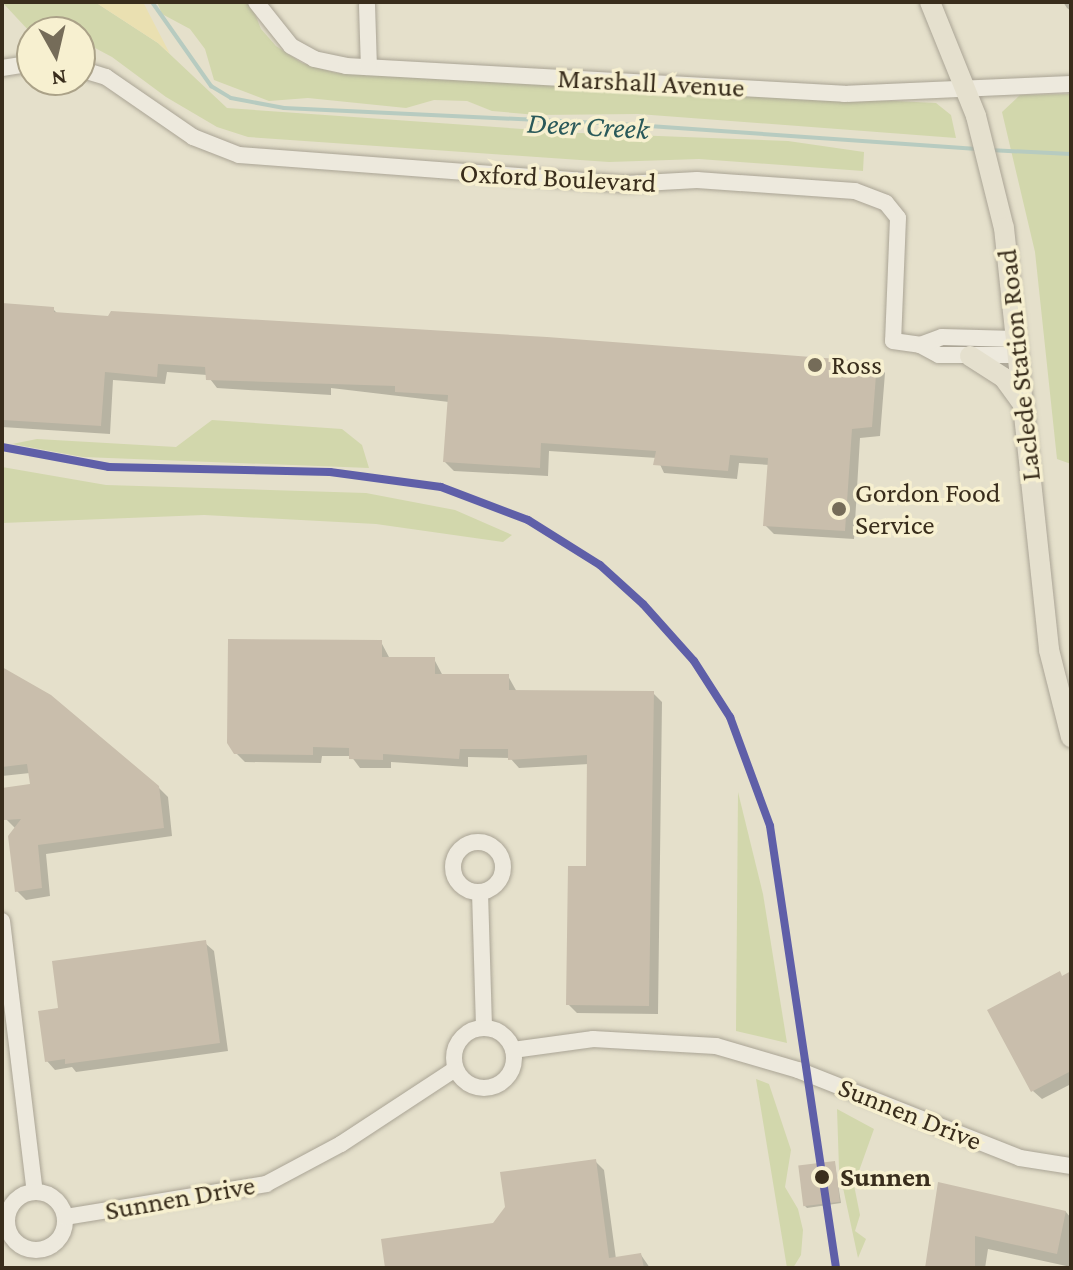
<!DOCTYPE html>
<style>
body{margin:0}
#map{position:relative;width:1073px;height:1270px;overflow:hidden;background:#e5e0cb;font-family:"Crimson Pro",serif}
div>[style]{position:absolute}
.green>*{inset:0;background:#d2d7ac}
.sand>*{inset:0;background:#eae0b1}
.shadow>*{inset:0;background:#0003}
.stream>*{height:4px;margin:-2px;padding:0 2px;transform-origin:2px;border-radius:2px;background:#b7cbc0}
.building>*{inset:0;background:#c9beac;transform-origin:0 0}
.roads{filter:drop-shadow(0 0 2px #aaa495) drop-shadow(0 0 2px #aaa495)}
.minor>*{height:16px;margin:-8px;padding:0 8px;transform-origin:8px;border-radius:8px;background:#ede9dd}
.minor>.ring{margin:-8px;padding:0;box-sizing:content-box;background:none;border:16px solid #ede9dd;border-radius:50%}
.major>*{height:20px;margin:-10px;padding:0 10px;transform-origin:10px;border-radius:10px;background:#e5e0ce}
.rail-1>*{height:8px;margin:-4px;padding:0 4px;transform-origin:4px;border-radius:4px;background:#5f5fa8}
.dots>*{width:22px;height:22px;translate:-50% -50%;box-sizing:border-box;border:4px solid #f7f0d0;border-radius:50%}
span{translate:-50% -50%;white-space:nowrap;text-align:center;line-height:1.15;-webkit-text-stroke:7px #f7f0d0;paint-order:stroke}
.street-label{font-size:28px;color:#392d1c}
.poi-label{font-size:28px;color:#392d1c}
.left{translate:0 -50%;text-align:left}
.stop-label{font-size:28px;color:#392d1c;font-weight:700}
.water-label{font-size:30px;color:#2a595a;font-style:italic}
.frame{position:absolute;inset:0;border:4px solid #392d1c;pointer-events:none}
.north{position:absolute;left:16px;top:16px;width:80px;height:80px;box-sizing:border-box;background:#f7f0d0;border:2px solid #aba288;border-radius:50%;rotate:172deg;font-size:22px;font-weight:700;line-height:32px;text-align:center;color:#392d1c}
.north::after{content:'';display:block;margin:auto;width:28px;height:36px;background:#756c59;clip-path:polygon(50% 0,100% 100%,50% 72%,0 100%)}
</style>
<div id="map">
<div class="green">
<i style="clip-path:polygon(2px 2px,95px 2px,158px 43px,227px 108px,579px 133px,788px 141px,864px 152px,863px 171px,699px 159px,609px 162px,248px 137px,217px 127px,166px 97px,112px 57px,80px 40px,80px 32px,30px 32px)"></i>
<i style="clip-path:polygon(157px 2px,250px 2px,261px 29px,276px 46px,302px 63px,336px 73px,936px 103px,951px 115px,956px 138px,638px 114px,537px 115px,492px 111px,467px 101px,434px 100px,406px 108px,308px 98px,269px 101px,214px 80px,205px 49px,190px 29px,162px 14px)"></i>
<i style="clip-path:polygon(1071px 94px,1071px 464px,1057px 459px,1035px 252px,1002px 112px,1020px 95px)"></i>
<i style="clip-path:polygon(212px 420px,342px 429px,362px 445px,369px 468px,83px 457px,12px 444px,37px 439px,176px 447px)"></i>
<i style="clip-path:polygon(2px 467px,106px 485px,366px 493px,455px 510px,512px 535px,503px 542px,376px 524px,204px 515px,2px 523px)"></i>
<i style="clip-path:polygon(738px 792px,763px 894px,787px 1043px,736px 1031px)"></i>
<i style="clip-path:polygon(756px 1079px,769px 1084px,791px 1150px,785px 1187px,798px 1209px,803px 1230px,801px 1255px,793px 1268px,787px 1268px)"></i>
<i style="clip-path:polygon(837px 1109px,874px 1129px,854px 1185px,860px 1215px,855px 1231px,866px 1239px,858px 1258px,839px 1169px)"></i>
</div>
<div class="sand">
<i style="clip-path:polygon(95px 2px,143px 2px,170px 54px,158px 43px)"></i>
</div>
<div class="shadow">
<i style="clip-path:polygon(1063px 2px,1071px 2px,1071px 11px,1067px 8px)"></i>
<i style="clip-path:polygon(2px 305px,53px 309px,59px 315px,876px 364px,885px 373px,880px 436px,860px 438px,854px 539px,774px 534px,765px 525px,770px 465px,739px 463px,737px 479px,664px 473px,657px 458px,549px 451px,548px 476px,454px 471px,445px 462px,449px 402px,331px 388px,331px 395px,217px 388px,207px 375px,167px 372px,165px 384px,113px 380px,110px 434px,2px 427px)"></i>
<i style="clip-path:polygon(381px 642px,390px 659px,434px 659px,443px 676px,508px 676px,517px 692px,653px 693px,662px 702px,658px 1014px,577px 1013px,568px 1004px,588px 868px,589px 764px,519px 768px,510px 758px,468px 757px,468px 767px,391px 762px,391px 768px,360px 768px,351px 756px,322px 756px,321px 763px,245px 762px,236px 753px)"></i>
<i style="clip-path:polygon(2px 673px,158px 787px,168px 797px,172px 836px,46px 854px,50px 896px,26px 900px,17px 891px,16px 829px,6px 819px,32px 786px,30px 773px,2px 776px)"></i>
<i style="clip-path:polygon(205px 943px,214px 951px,228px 1051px,76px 1072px,72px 1067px,55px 1070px,47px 1061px,61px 1010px)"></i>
<i style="clip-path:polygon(1071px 974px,1071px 1084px,1042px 1099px,1033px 1091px,1064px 978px)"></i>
<i style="clip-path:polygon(595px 1161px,604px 1170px,616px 1259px,641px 1255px,650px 1268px,679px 1268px,387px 1268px,494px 1225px)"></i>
<i style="clip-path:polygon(835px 1165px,841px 1203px,807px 1208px,805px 1206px)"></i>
<i style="clip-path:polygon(940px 1185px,1066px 1212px,1071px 1218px,1071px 1267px,988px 1249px,985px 1268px,928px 1268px)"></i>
</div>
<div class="stream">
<i style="left:152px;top:2px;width:103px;rotate:54.9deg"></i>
<i style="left:211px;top:86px;width:23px;rotate:31deg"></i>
<i style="left:231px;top:98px;width:54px;rotate:10.7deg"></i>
<i style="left:284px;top:108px;width:322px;rotate:2.7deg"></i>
<i style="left:606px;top:123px;width:372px;rotate:4deg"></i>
<i style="left:989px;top:150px;width:82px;rotate:2.8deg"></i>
</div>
<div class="building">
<i style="clip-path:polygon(2px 303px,54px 307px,54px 312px,108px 316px,111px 311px,547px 337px,877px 362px,872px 427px,852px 429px,845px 531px,763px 526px,768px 458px,730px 455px,728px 471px,653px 465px,656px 451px,541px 443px,540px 468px,443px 462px,448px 395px,395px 392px,395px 386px,206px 380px,205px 367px,158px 364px,157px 377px,105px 372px,101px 426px,2px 420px)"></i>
<i style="clip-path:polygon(228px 639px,382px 640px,382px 657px,435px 657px,435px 674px,509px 674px,509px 690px,654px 691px,649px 1006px,566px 1005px,568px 866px,586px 866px,587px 755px,508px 760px,508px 749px,460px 749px,459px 759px,383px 754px,383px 760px,349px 759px,349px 748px,313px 747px,313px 755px,234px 754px,227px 743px)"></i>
<i style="clip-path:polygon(2px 667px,51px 695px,159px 786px,164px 828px,38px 845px,42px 888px,15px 892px,8px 836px,21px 819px,4px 820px,2px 788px,30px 784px,27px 764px,2px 767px)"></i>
<i style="clip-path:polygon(206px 940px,220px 1043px,65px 1064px,65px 1059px,45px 1062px,38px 1011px,58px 1008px,52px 961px)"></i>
<i style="clip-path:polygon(1060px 971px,1062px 976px,1071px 971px,1071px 1071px,1031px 1092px,987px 1010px)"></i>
<i style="clip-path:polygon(596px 1159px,609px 1258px,641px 1253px,644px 1268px,385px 1268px,381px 1239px,493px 1223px,505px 1207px,500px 1172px)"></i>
<i style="left:835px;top:1161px;width:41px;height:37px;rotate:83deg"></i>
<i style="clip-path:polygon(938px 1182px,1066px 1211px,1057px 1254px,975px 1236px,975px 1268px,925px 1268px)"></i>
</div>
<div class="roads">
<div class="minor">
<i style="left:256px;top:2px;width:56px;rotate:51.5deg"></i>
<i style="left:291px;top:46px;width:26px;rotate:29deg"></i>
<i style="left:314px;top:59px;width:33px;rotate:12deg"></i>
<i style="left:346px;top:66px;width:499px;rotate:3.2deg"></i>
<i style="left:844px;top:94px;width:227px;rotate:-2.5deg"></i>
<i style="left:367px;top:5px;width:62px;rotate:88.2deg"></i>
<i style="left:2px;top:68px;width:30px;rotate:-9deg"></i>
<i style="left:80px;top:69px;width:27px;rotate:17deg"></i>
<i style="left:106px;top:77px;width:106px;rotate:34.6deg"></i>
<i style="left:193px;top:137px;width:49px;rotate:21.4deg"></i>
<i style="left:239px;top:155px;width:387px;rotate:4.3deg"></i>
<i style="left:625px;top:184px;width:72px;rotate:-3.2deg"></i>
<i style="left:697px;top:180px;width:158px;rotate:4deg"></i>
<i style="left:855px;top:191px;width:33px;rotate:21deg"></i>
<i style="left:886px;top:203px;width:19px;rotate:51deg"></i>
<i style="left:898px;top:218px;width:123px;rotate:92.3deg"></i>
<i style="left:893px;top:341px;width:27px;rotate:8deg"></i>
<i style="left:920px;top:345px;width:21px;rotate:28deg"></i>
<i style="left:939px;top:355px;width:78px"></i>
<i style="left:920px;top:345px;width:23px;rotate:-20deg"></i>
<i style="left:942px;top:337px;width:74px;rotate:1.5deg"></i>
<i class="ring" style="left:453px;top:842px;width:34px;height:34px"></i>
<i style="left:480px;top:892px;width:136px;rotate:88.3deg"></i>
<i style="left:2px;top:921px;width:273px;rotate:83.1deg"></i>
<i class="ring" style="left:454px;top:1028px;width:44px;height:44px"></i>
<i style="left:513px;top:1050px;width:81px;rotate:-7.8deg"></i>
<i style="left:593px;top:1039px;width:123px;rotate:3.3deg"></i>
<i style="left:716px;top:1046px;width:85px;rotate:16.3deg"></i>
<i style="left:798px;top:1070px;width:239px;rotate:21.6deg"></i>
<i style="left:1020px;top:1158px;width:52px;rotate:8.9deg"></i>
<i class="ring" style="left:7px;top:1192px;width:42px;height:42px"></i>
<i style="left:65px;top:1217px;width:204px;rotate:-9.3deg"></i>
<i style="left:266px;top:1184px;width:85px;rotate:-28.1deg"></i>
<i style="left:341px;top:1144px;width:136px;rotate:-33.3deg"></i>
</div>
<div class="major">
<i style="left:930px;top:2px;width:123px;rotate:68deg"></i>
<i style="left:976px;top:116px;width:115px;rotate:76deg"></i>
<i style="left:1004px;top:228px;width:424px;rotate:83.9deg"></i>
<i style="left:1049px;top:650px;width:90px;rotate:75.8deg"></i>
<i style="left:970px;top:356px;width:40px;rotate:32.9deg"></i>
<i style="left:1004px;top:378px;width:31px;rotate:54deg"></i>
</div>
</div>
<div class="rail-1">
<i style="left:2px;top:447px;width:109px;rotate:10.6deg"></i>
<i style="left:109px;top:467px;width:221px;rotate:1.3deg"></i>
<i style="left:330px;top:472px;width:112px;rotate:7.7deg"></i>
<i style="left:441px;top:487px;width:93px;rotate:20.8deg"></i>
<i style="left:528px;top:520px;width:85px;rotate:32deg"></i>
<i style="left:600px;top:565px;width:58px;rotate:42.2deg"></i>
<i style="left:643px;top:604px;width:76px;rotate:48.2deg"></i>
<i style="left:694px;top:661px;width:67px;rotate:57.3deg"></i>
<i style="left:730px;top:717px;width:116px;rotate:69.8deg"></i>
<i style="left:770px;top:826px;width:447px;rotate:81.5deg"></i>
</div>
<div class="dots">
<i style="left:815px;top:365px;background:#756c59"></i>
<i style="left:839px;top:509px;background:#756c59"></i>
<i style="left:822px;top:1177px;background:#392d1c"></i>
</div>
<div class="street-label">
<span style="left:651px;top:83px;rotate:3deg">Marshall Avenue</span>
<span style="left:558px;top:178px;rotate:3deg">Oxford Boulevard</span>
<span style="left:1019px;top:365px;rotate:-96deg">Laclede Station Road</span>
<span style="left:910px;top:1114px;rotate:22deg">Sunnen Drive</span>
<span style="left:180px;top:1198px;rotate:-10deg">Sunnen Drive</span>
</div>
<div class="poi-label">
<span class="left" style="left:831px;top:365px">Ross</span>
<span class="left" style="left:855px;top:509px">Gordon Food<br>Service</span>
</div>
<div class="stop-label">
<span class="left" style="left:840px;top:1177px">Sunnen</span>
</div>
<div class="water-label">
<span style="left:588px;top:126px;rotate:3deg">Deer Creek</span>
</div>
<div class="frame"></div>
<div class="north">N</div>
</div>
